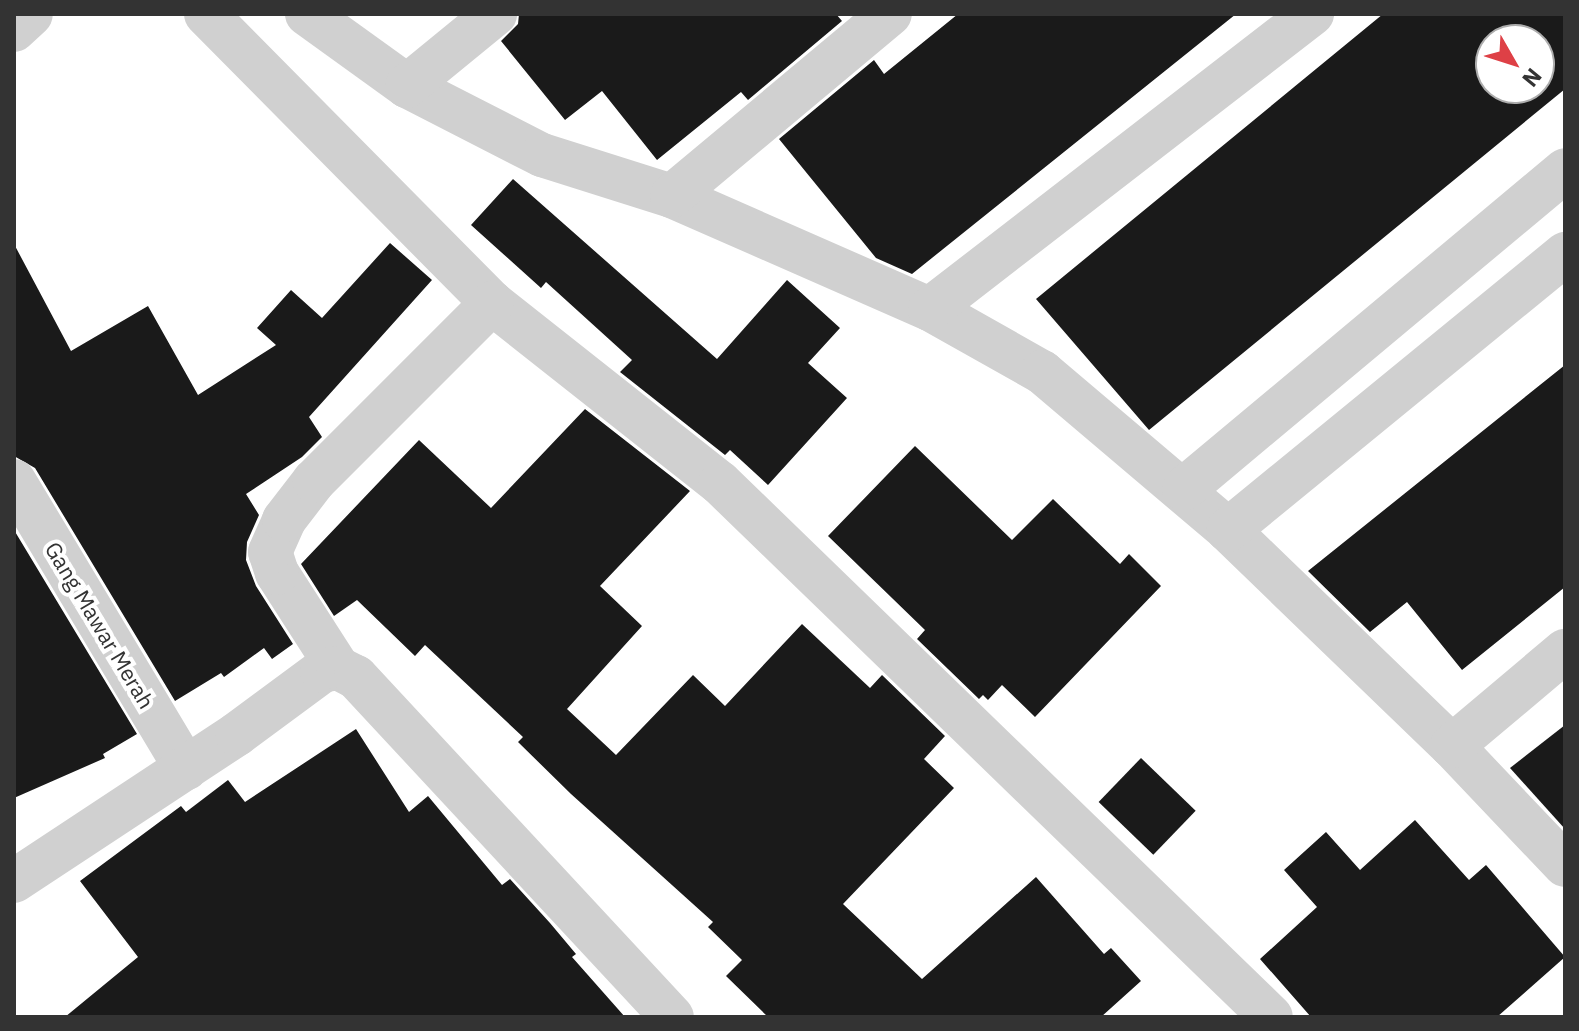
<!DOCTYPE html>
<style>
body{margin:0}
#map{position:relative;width:1579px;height:1031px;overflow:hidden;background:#fff;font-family:"IBM Plex Sans",sans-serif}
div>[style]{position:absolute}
.building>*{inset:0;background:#1a1a1a;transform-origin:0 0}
.minor>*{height:44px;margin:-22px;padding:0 22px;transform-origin:22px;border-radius:22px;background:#d0d0d0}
span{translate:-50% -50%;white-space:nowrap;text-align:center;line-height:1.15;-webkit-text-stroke:8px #fff;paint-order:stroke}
.street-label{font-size:22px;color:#333}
.frame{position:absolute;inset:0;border:16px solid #333;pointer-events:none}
.north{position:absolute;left:1475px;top:24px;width:80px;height:80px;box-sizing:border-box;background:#fff;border:2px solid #adadad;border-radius:50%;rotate:129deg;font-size:22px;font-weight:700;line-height:32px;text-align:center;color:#333}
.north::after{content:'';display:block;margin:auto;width:28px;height:36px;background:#de4046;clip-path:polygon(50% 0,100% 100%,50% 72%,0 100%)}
</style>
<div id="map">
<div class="building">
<i style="clip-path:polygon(519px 14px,836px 14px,842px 21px,748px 100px,741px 92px,657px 160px,602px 91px,565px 120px,501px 41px,518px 24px)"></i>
<i style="clip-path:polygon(958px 14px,1236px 14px,912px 274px,876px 258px,779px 139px,874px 60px,884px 74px)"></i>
<i style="clip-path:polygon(evenodd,1383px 14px,1565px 14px,1565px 89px,1149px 430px,1036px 299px,1383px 14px,1491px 40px,1539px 40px,1539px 88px,1491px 88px,1491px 40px)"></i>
<i style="clip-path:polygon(513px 179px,717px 359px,787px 280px,840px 328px,808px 363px,847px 398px,768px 485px,730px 450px,725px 455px,620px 372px,632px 360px,546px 282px,541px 288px,471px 225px)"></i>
<i style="clip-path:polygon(390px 243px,432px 280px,309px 417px,322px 437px,302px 457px,246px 494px,259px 515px,247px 542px,246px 560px,256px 586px,293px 644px,272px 659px,264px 648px,224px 677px,221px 673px,175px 701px,35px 468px,14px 456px,14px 244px,71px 351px,148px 306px,198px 395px,276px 345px,257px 328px,291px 290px,322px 318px)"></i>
<i style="clip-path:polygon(1565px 365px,1565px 587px,1462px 670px,1407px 602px,1370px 632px,1308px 571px)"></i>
<i style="clip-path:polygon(585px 409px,690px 491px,600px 586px,642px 626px,567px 709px,616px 755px,693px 675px,725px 706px,802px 624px,870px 688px,882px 675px,945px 736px,924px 759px,954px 788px,843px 904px,922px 979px,1036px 877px,1104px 954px,1111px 948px,1141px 981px,1101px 1017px,768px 1017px,726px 976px,742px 960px,708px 927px,713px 922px,571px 794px,518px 742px,523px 737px,425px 645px,415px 656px,357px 600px,334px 616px,301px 564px,419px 440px,491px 508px)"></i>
<i style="clip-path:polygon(915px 446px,1012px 540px,1053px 499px,1120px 564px,1129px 554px,1161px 586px,1035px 717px,1002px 685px,988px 700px,983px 695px,979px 699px,917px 639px,925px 630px,828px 536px)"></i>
<i style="clip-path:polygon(14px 530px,137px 734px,103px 754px,105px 758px,14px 798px)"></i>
<i style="clip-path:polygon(1565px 725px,1565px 829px,1510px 768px)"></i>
<i style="clip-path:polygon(356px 729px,409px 812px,428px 796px,502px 885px,510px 879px,550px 923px,576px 954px,572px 957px,625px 1017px,65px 1017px,138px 957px,80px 881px,181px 806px,186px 812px,228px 780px,245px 802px)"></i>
<i style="left:1141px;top:758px;width:76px;height:61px;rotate:44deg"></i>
<i style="clip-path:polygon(1415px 820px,1469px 880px,1486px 865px,1565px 957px,1497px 1017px,1311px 1017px,1260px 959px,1317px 907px,1284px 870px,1326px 832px,1360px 870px)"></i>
</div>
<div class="minor">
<i style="left:206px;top:14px;width:407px;rotate:45.3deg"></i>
<i style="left:492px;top:303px;width:290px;rotate:38.3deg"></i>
<i style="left:720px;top:483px;width:767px;rotate:44.1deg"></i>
<i style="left:307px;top:14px;width:123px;rotate:35.8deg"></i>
<i style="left:407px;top:86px;width:152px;rotate:27.1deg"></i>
<i style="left:542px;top:155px;width:136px;rotate:17.5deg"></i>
<i style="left:672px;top:196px;width:282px;rotate:23.7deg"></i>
<i style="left:930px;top:309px;width:129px;rotate:29.4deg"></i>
<i style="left:1042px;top:372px;width:244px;rotate:40.3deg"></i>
<i style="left:1228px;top:530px;width:311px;rotate:44deg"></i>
<i style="left:1452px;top:746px;width:164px;rotate:46.5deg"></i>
<i style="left:14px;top:30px;width:23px;rotate:-43deg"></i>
<i style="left:407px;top:86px;width:114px;rotate:-39.3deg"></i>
<i style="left:672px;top:196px;width:284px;rotate:-39.9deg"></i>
<i style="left:930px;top:309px;width:483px;rotate:-37.7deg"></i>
<i style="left:14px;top:481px;width:335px;rotate:59.1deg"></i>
<i style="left:1184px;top:489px;width:497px;rotate:-39.9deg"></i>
<i style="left:1228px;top:530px;width:436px;rotate:-39.3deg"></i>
<i style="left:338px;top:668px;width:113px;rotate:-122.7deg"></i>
<i style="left:277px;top:573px;width:22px;rotate:-108deg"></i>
<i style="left:270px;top:552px;width:35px;rotate:-66deg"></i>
<i style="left:284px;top:520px;width:49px;rotate:-52.4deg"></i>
<i style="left:314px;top:481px;width:252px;rotate:-45deg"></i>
<i style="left:1452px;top:746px;width:148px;rotate:-40.1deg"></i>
<i style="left:14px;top:881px;width:267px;rotate:-33.4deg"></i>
<i style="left:237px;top:734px;width:106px;rotate:-36.5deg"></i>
<i style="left:322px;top:671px;width:16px;rotate:-11deg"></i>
<i style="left:338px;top:668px;width:20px;rotate:27deg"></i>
<i style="left:356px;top:677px;width:464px;rotate:47.1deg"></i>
</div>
<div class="street-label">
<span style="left:100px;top:625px;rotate:59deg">Gang Mawar Merah</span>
</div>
<div class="frame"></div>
<div class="north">N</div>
</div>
